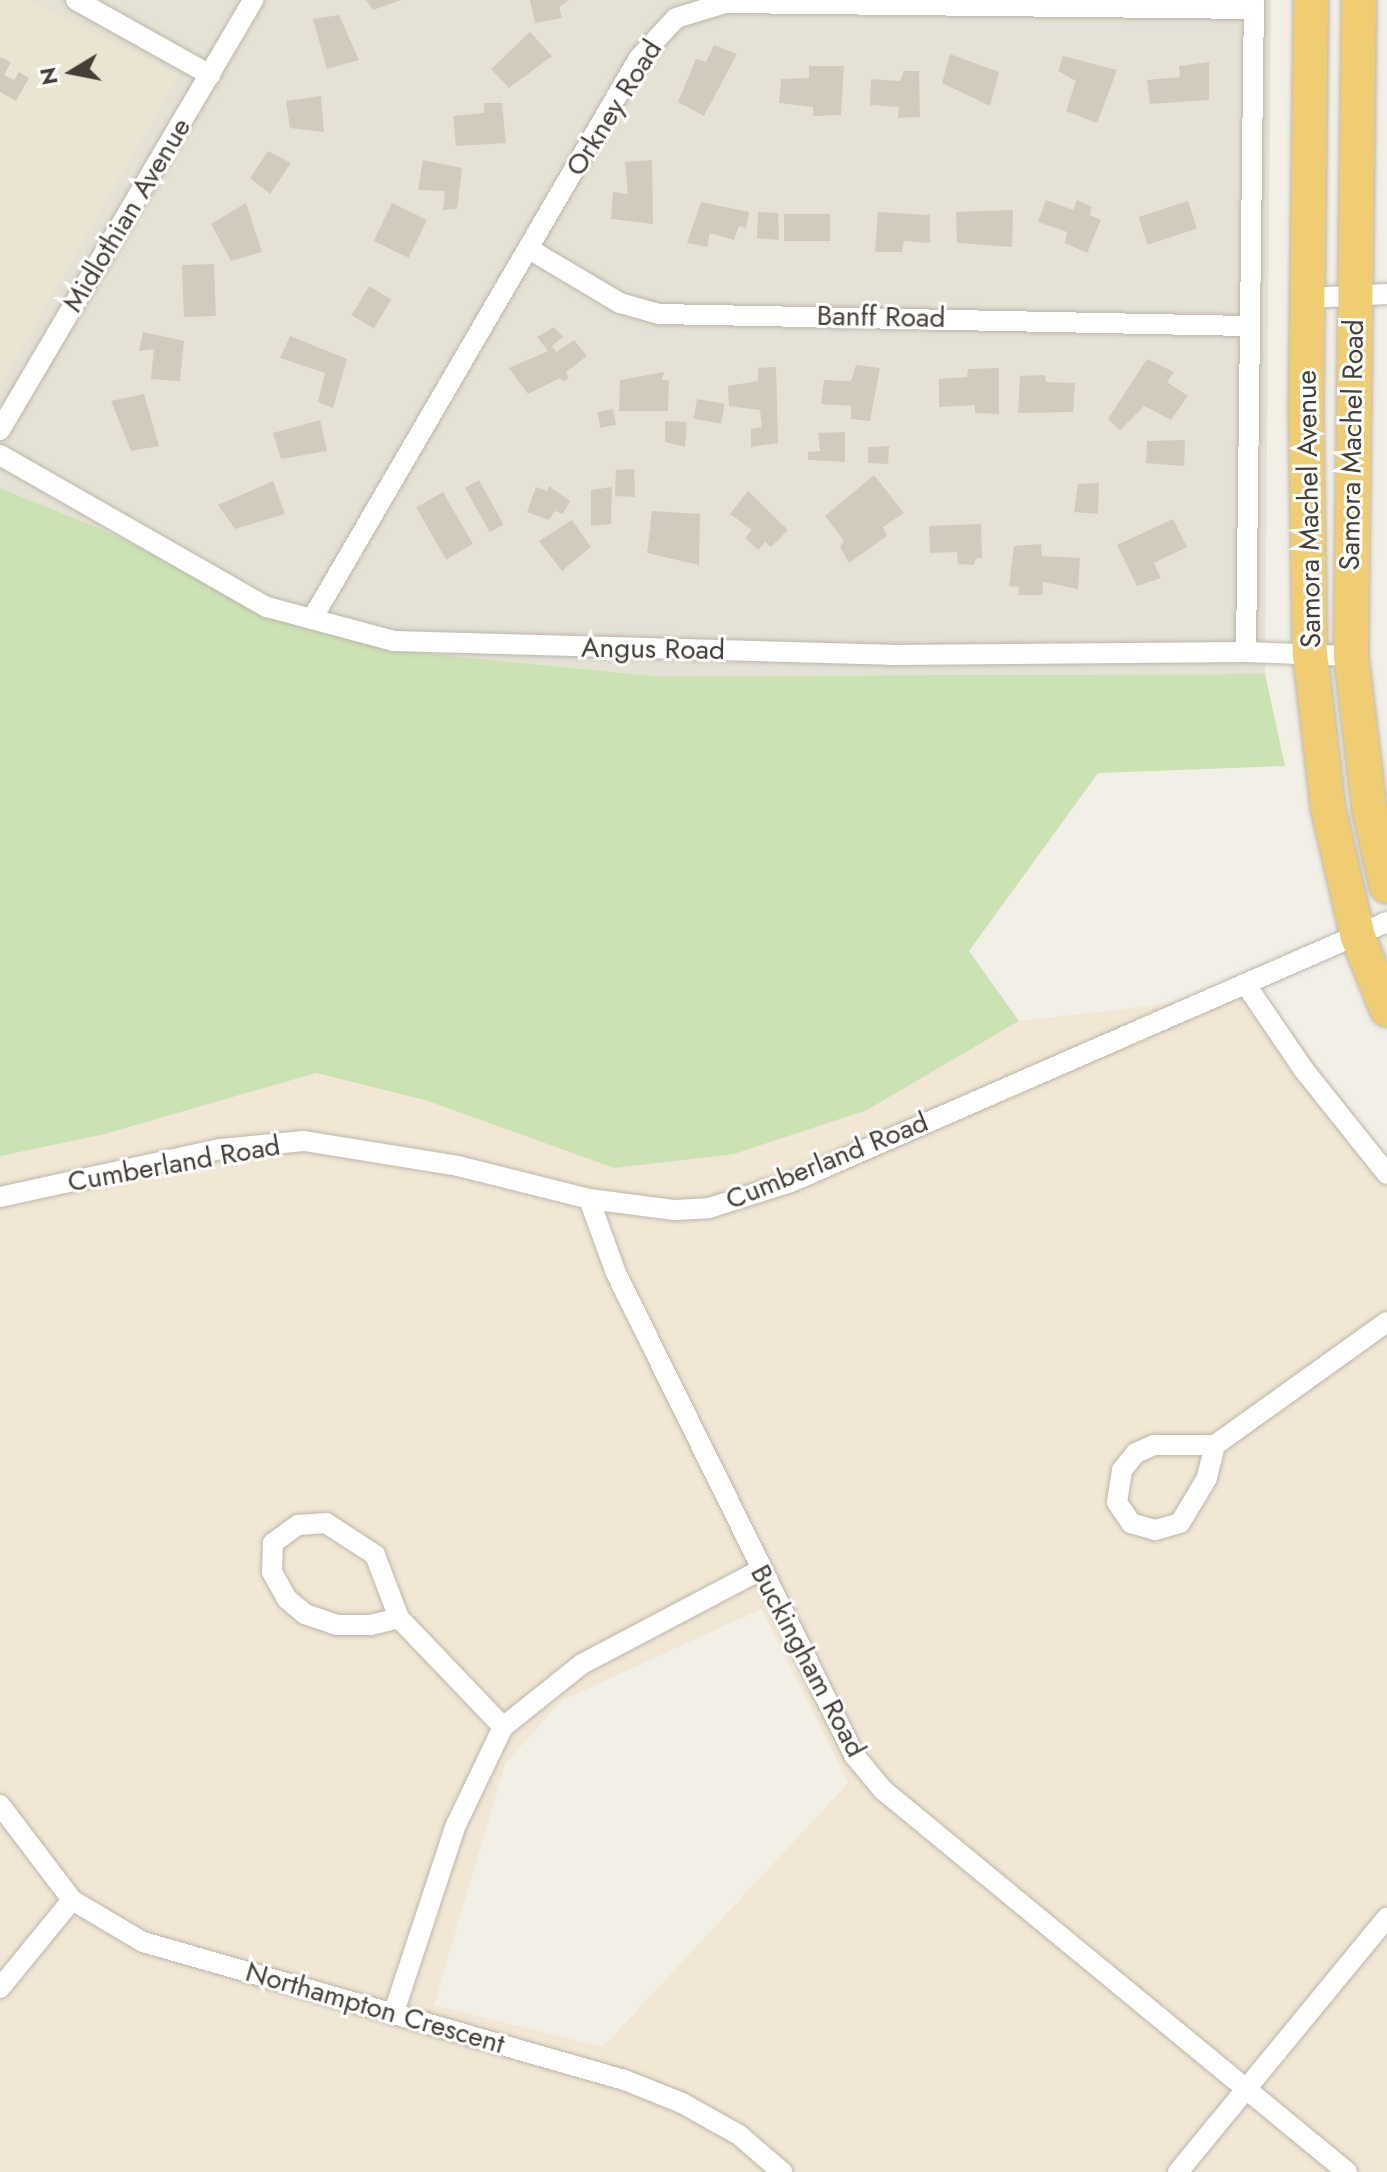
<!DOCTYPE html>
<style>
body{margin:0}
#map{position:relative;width:1387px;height:2172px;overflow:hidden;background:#f2efe7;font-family:Jost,sans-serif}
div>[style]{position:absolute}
.residential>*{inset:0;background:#e5e1d5}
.commercial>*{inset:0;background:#f2e7d4}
.education>*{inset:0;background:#eae4d2}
.green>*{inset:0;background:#cbe2b3}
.building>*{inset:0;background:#d2cbbd;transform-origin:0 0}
.roads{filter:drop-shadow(0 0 2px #bcb7aa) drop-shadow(0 0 2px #bcb7aa)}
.street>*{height:20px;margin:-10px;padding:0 10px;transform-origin:10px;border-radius:10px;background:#fff}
.highway>*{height:34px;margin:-17px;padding:0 17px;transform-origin:17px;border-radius:17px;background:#f0cd73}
span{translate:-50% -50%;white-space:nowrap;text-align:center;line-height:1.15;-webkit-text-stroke:6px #fff;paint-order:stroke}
.street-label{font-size:28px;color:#443f36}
.north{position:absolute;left:32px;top:32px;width:80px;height:80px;-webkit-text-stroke:6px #fff;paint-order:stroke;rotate:260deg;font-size:22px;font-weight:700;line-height:32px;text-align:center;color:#443f36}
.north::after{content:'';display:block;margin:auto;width:28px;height:36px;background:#443f36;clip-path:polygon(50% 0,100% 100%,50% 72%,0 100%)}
</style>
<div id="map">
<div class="residential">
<i style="clip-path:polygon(0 0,1271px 0,1265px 674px,654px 676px,403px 651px,266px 610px,101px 529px,0 488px)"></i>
</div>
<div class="commercial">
<i style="clip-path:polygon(evenodd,1262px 993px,1387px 1157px,1387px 2172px,0 2172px,0 1154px,105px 1134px,316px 1073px,428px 1101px,867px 1110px,1019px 1021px,1262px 993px,761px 1609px,848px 1783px,603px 2047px,434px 2005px,505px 1764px,561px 1701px,761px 1609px)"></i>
</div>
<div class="education">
<i style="clip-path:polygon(0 0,28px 0,179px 75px,0 386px)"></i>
</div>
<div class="green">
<i style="clip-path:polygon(0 488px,101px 529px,266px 610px,403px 651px,654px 676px,1265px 674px,1285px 766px,1098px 773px,969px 951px,1019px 1021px,867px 1110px,734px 1154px,614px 1168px,428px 1101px,316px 1073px,105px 1134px,0 1156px)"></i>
</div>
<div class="building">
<i style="clip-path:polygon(366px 0,401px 0,373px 10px)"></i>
<i style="clip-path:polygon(530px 0,569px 0,559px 7px,562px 18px,535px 23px)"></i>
<i style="clip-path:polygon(339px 15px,359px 60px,327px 69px,313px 19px)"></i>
<i style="clip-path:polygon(530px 32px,552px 56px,509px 88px,491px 69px)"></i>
<i style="clip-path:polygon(714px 45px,737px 54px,704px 116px,678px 102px,696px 59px,706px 62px)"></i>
<i style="clip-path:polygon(950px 54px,999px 72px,990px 106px,942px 83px)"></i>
<i style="clip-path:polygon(1063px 56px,1117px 70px,1097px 123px,1066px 111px,1076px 81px,1058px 71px)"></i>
<i style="clip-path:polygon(0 57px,11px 62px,4px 75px,14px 80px,19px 72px,29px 78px,16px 101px,0 92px)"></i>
<i style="clip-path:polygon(1209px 62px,1209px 100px,1150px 104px,1147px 80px,1180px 77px,1179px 66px)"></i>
<i style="clip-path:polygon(809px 66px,844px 66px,841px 115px,813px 116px,813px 107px,779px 103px,781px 79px,809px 78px)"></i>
<i style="clip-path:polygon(904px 71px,919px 71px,920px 117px,898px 118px,899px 107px,870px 105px,871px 79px,900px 81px)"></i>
<i style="clip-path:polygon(321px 96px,324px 132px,290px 128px,286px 101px)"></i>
<i style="clip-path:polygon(484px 103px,502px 103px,506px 143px,456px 146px,453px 116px,484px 113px)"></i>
<i style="clip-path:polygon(268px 151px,291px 163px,270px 194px,250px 178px)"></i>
<i style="clip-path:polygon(423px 160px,462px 168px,457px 209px,443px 210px,445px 191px,418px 190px)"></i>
<i style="clip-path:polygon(652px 160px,653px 224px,611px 219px,613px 192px,628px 194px,625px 162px)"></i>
<i style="clip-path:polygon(1046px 200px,1073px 210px,1077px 200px,1092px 207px,1090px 215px,1101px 220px,1087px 253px,1065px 243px,1067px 232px,1038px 222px)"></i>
<i style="left:1188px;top:201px;width:29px;height:52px;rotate:72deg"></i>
<i style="clip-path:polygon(701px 202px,749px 212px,746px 228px,739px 226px,734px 240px,710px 233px,707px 247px,687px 243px)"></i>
<i style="clip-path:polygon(246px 203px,262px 252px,231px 261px,211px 224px)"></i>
<i style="left:392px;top:203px;width:39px;height:42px;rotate:26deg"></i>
<i style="clip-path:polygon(1013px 210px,1012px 247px,957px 243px,956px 212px)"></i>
<i style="clip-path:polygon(758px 212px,778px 213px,779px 240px,757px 238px)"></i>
<i style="clip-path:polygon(878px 212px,930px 215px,930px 243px,904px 241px,902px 252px,875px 252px)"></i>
<i style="left:784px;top:214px;width:46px;height:27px"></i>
<i style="left:214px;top:264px;width:52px;height:32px;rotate:88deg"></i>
<i style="left:369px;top:286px;width:26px;height:34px;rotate:31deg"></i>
<i style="clip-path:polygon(554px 327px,563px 337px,552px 346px,556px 352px,574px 340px,587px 356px,566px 372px,569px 378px,563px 382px,560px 378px,528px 394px,509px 368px,548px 351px,537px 337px)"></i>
<i style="clip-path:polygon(143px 332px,184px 341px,180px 381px,151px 379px,154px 349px,139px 351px)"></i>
<i style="clip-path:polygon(290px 336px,347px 359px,333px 408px,318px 402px,325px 373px,280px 358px)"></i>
<i style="clip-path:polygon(1147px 359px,1174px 372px,1167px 382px,1188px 396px,1171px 420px,1144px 406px,1120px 430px,1108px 419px)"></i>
<i style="clip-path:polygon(856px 365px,880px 368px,870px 421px,851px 419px,851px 406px,821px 404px,824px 380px,851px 381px)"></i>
<i style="clip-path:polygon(776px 367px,778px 443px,751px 447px,751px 429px,762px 427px,760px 410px,729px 406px,728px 386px,758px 381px,758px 368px)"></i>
<i style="clip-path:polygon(999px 368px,999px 414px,975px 413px,975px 405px,939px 407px,939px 379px,967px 377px,968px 369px)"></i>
<i style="clip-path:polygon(664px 372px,662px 380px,669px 380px,668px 411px,619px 411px,620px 380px)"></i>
<i style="clip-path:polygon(1045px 375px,1046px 382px,1075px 383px,1073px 412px,1018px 413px,1020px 376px)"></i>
<i style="clip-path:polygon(144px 394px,159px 446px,131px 451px,111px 401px)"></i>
<i style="left:697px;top:399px;width:28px;height:20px;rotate:10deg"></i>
<i style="left:613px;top:409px;width:16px;height:16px;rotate:79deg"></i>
<i style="clip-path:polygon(320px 420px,327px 451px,281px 459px,273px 433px)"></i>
<i style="clip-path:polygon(665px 421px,687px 422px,685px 447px,665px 442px)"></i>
<i style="clip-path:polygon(845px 432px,845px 462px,808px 460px,808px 452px,820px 451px,818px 433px)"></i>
<i style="clip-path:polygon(1185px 440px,1184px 466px,1146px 463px,1147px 441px)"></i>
<i style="clip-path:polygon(889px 446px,888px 464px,868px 463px,868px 447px)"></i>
<i style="clip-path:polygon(634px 469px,635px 497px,615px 496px,616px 470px)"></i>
<i style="clip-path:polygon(874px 475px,904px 513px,883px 527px,887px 536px,849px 563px,840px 547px,844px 541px,825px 516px)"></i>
<i style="left:479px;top:480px;width:51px;height:16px;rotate:61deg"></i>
<i style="clip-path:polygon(273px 481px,285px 514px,235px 529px,218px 505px)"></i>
<i style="clip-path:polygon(1099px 483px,1098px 514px,1074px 512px,1078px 484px)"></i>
<i style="clip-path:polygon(549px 486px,570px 501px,563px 514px,555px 511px,549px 520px,527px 512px,536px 487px,547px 491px)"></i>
<i style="clip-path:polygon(612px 487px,611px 524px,591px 526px,591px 490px)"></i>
<i style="clip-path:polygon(748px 491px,788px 530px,771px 547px,765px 542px,758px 550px,745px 538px,752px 530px,730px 514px)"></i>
<i style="left:443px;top:492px;width:60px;height:31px;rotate:60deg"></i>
<i style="clip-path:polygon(652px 511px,700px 514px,699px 565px,647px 553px)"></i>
<i style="clip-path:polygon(1173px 519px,1187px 547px,1154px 563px,1161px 578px,1137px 586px,1117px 545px)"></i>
<i style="clip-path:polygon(572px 520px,591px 547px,562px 571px,539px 541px)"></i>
<i style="clip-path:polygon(981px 524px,982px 558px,975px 559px,974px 565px,958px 564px,957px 552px,930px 553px,929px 526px)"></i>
<i style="clip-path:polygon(1041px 544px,1042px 556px,1080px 558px,1078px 589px,1043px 582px,1042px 595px,1018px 595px,1019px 587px,1009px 586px,1014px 546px)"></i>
</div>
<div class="roads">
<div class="street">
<i style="left:76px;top:0;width:154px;rotate:29.2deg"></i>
<i style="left:529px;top:249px;width:106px;rotate:30.7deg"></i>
<i style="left:620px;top:303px;width:41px;rotate:15.8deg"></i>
<i style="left:659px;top:314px;width:590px;rotate:1.17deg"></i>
<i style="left:1308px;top:298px;width:79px;rotate:-2.9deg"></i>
<i style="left:0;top:430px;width:499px;rotate:-59.5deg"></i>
<i style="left:0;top:455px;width:307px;rotate:29.7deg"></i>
<i style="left:267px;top:607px;width:131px;rotate:15deg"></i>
<i style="left:394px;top:641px;width:496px;rotate:1.6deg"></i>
<i style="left:890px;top:655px;width:356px;rotate:-0.5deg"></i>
<i style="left:1246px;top:652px;width:105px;rotate:2.2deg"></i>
<i style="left:312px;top:619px;width:649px;rotate:-59.76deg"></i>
<i style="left:639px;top:58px;width:54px;rotate:-47.2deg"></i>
<i style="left:676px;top:18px;width:51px;rotate:-17deg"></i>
<i style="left:725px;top:3px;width:529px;rotate:0.65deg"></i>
<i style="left:1246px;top:652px;width:652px;rotate:-89.3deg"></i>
<i style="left:1246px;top:985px;width:103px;rotate:55.7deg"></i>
<i style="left:1304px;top:1070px;width:133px;rotate:51.4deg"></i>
<i style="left:0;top:1197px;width:226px;rotate:-12.3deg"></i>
<i style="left:221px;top:1149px;width:83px;rotate:-5.5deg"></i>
<i style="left:304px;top:1141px;width:156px;rotate:9.2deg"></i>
<i style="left:458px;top:1166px;width:135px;rotate:14.1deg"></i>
<i style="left:589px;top:1199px;width:87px;rotate:7.3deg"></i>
<i style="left:675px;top:1210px;width:34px;rotate:-3deg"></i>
<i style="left:709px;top:1208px;width:86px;rotate:-17.6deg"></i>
<i style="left:791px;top:1182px;width:650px;rotate:-23.57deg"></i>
<i style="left:589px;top:1199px;width:79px;rotate:70deg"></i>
<i style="left:616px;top:1273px;width:538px;rotate:63.72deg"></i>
<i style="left:854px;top:1755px;width:45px;rotate:50.4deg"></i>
<i style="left:883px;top:1790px;width:601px;rotate:39.46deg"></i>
<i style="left:1215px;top:1445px;width:34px;rotate:104deg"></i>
<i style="left:1207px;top:1478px;width:52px;rotate:121deg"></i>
<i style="left:1180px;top:1523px;width:26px;rotate:164deg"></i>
<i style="left:1155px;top:1530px;width:25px;rotate:-164deg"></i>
<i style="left:1131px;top:1523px;width:25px;rotate:-124deg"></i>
<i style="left:1117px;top:1502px;width:32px;rotate:-81deg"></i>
<i style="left:1122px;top:1470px;width:22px;rotate:-51deg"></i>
<i style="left:1136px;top:1453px;width:20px;rotate:-24deg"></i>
<i style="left:1154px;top:1445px;width:61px"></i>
<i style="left:1215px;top:1445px;width:211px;rotate:-35.6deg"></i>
<i style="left:399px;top:1618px;width:30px;rotate:166deg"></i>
<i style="left:370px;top:1625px;width:33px;rotate:180deg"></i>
<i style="left:337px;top:1625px;width:34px;rotate:-161deg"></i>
<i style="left:305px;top:1614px;width:23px;rotate:-140deg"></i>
<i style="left:287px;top:1599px;width:31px;rotate:-119deg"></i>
<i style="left:272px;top:1572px;width:29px;rotate:-88deg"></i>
<i style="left:273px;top:1543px;width:31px;rotate:-36deg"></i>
<i style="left:298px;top:1525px;width:28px;rotate:-4deg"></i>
<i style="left:326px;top:1523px;width:59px;rotate:33.1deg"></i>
<i style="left:375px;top:1555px;width:67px;rotate:69.1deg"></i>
<i style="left:399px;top:1618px;width:151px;rotate:46.3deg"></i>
<i style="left:0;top:1805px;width:119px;rotate:52.8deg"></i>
<i style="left:72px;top:1900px;width:82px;rotate:30.6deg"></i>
<i style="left:143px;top:1942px;width:498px;rotate:16deg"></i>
<i style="left:622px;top:2079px;width:65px;rotate:21.8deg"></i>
<i style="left:682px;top:2103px;width:65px;rotate:29.3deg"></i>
<i style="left:739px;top:2135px;width:57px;rotate:40.7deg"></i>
<i style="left:0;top:1988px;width:114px;rotate:-50.7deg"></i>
<i style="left:394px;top:2012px;width:197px;rotate:-71.7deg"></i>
<i style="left:456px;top:1825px;width:109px;rotate:-64.4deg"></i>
<i style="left:503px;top:1727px;width:101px;rotate:-38.6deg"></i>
<i style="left:582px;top:1664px;width:201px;rotate:-27.8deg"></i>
<i style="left:1178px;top:2172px;width:329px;rotate:-50.6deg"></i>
</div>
<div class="highway">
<i style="left:1311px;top:0;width:412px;rotate:90.7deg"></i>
<i style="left:1306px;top:412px;width:242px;rotate:89.1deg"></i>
<i style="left:1310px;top:654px;width:155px;rotate:83.3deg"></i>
<i style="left:1328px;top:808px;width:132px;rotate:76.9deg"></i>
<i style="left:1358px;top:937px;width:78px;rotate:68.1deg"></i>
<i style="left:1359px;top:0;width:656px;rotate:90.7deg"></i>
<i style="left:1351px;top:656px;width:157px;rotate:83.1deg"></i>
<i style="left:1370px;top:812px;width:76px;rotate:77.1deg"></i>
</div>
</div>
<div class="street-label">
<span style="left:614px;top:108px;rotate:-58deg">Orkney Road</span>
<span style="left:127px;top:215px;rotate:-59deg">Midlothian Avenue</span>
<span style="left:881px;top:317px;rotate:1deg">Banff Road</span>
<span style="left:1352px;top:445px;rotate:-89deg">Samora Machel Road</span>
<span style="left:1309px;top:509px;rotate:-91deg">Samora Machel Avenue</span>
<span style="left:653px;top:649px;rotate:1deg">Angus Road</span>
<span style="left:827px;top:1161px;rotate:-22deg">Cumberland Road</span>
<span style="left:174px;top:1164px;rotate:-10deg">Cumberland Road</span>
<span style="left:808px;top:1661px;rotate:62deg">Buckingham Road</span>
<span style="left:375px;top:2008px;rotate:16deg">Northampton Crescent</span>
</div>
<div class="north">N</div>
</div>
